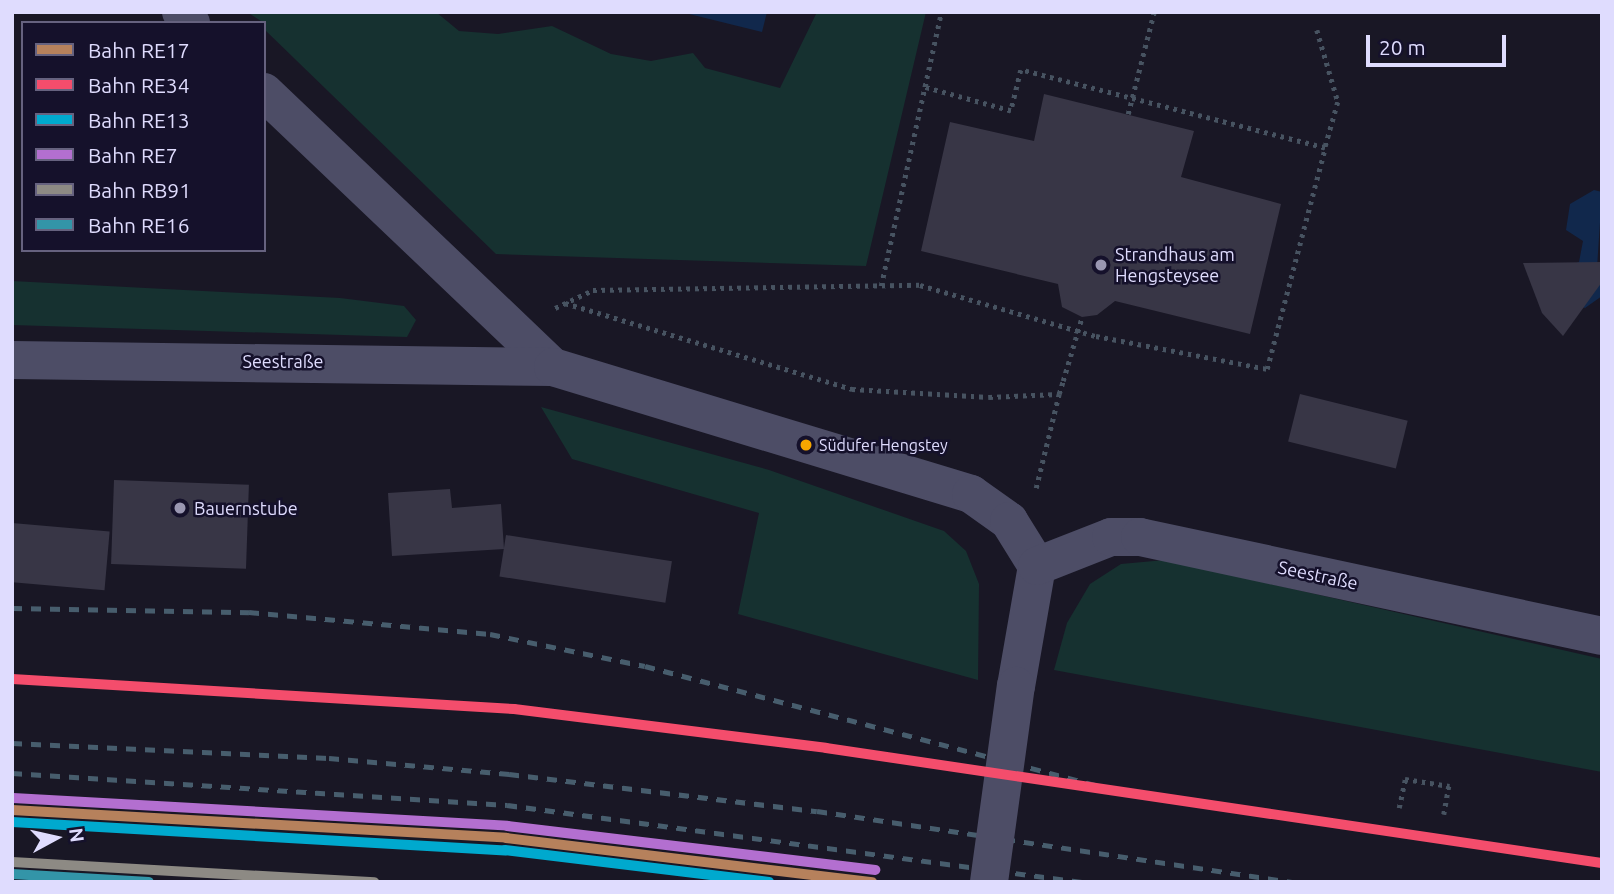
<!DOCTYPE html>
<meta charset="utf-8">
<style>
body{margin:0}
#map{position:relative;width:1614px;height:894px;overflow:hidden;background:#191725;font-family:Ubuntu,sans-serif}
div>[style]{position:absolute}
.green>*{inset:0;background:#163130}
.water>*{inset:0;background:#11284c}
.building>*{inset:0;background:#383646;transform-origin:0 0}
.path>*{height:4.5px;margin-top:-2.25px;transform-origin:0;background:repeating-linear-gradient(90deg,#475361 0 3.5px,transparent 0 8.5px)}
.minor>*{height:38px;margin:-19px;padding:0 19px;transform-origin:19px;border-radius:19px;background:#4d4d66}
.rail>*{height:5px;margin-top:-2.5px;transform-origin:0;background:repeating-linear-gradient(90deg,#475d6d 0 10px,transparent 0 19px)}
.path-bridge>*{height:4.5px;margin-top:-2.25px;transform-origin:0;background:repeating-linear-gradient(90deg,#475361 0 3.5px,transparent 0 8.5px)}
.minor-bridge>*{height:38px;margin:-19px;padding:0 19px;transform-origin:19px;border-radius:19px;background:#4d4d66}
.rail-1>*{height:10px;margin:-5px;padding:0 5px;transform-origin:5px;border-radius:5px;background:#b6815c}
.rail-2>*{height:10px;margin:-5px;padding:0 5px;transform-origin:5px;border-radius:5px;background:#f44d6c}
.rail-3>*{height:10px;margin:-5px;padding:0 5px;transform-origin:5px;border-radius:5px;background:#00a9ce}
.rail-4>*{height:10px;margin:-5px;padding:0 5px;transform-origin:5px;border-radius:5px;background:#b36fd0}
.rail-5>*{height:10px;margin:-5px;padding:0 5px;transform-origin:5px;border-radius:5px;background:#8d8a84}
.rail-6>*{height:10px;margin:-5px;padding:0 5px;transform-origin:5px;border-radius:5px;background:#3395a8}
.dots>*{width:19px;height:19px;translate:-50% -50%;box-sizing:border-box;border:4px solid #15112b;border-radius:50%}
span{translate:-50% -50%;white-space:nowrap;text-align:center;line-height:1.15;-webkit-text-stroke:5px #15112b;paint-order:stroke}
.bus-label{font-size:16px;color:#dfdcfe}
.left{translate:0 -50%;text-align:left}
.poi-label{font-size:18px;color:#dfdcfe}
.street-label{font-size:18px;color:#dfdcfe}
.frame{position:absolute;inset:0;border:14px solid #dfdcfe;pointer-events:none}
.legend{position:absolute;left:21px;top:21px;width:245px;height:231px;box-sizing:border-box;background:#15112b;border:2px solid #66627f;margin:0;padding:9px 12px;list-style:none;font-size:21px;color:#dfdcfe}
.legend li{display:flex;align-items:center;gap:14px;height:35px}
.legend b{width:35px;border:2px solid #66627f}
.north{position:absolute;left:21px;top:803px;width:70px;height:70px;-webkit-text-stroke:5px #15112b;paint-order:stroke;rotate:82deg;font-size:19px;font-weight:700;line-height:28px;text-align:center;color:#dfdcfe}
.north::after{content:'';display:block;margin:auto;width:24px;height:32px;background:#dfdcfe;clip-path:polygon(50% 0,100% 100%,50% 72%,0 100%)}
.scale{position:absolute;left:1366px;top:35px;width:140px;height:32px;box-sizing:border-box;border:4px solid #dfdcfe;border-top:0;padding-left:9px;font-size:21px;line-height:24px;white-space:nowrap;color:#dfdcfe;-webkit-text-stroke:5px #15112b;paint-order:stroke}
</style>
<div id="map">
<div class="green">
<i style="clip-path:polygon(247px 12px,436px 12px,459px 31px,498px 34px,552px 26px,611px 54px,651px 61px,693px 53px,705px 68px,780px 88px,817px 12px,926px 12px,866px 266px,496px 254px,264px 29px,264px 23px)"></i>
<i style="clip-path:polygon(12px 281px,340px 298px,404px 306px,416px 320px,407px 337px,12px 325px)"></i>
<i style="clip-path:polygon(541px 407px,769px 470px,944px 531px,966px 551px,979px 584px,978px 680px,738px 614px,759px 513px,572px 459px)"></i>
<i style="clip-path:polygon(1165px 560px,1602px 659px,1602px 772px,1054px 670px,1067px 623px,1090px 584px,1121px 564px)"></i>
</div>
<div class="water">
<i style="clip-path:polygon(681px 12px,767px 12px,762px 32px)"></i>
<i style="clip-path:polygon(1594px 190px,1602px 192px,1597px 268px,1602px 270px,1602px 296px,1585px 308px,1568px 302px,1564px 268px,1579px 262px,1583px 241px,1566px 230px,1570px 204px)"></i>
</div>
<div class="building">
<i style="clip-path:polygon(1044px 94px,1194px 131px,1181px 177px,1281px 204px,1250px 334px,1115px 301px,1097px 315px,1082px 317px,1062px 307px,1058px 284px,921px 251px,950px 122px,1034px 141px)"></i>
<i style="clip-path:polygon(1602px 262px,1602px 282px,1563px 336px,1542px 313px,1523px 263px)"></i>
<i style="left:1300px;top:394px;width:111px;height:49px;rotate:14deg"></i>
<i style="left:114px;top:480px;width:135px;height:84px;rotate:2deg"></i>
<i style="clip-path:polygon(450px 489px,452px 508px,501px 504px,504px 549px,392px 556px,388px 493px)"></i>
<i style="left:12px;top:523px;width:98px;height:59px;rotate:5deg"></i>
<i style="left:506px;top:535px;width:168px;height:42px;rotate:9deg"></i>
</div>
<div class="path">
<i style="left:1317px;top:30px;width:75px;rotate:73.7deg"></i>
<i style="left:1338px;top:102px;width:48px;rotate:105.8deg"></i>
<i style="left:881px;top:286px;width:280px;rotate:-77.6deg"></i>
<i style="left:565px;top:303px;width:300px;rotate:16.7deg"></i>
<i style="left:852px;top:389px;width:137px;rotate:3.3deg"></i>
<i style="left:989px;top:397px;width:70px;rotate:-2.5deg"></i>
<i style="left:1059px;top:394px;width:14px;rotate:-73deg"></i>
<i style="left:555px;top:308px;width:42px;rotate:-25.3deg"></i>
<i style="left:593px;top:290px;width:327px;rotate:-0.9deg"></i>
<i style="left:920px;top:285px;width:183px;rotate:16.2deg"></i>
<i style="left:1096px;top:336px;width:174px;rotate:10.9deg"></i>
<i style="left:1267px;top:369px;width:228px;rotate:-75.3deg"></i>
<i style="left:1325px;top:148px;width:314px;rotate:-165.6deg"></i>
<i style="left:1021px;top:70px;width:42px;rotate:103.7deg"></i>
<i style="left:1011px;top:111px;width:90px;rotate:-164.6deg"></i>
<i style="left:1036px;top:488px;width:97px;rotate:-76.3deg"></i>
<i style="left:1399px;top:808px;width:30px;rotate:-78deg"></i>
<i style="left:1405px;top:779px;width:45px;rotate:9deg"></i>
<i style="left:1449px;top:786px;width:29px;rotate:100deg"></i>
</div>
<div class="minor">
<i style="left:181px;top:12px;width:15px;rotate:48deg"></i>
<i style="left:264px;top:92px;width:399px;rotate:43.6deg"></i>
<i style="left:12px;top:360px;width:541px;rotate:0.74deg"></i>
<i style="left:553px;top:367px;width:437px;rotate:16.9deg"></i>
<i style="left:971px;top:494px;width:47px;rotate:35.4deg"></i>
<i style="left:1009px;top:521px;width:53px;rotate:58.1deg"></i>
<i style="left:1037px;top:566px;width:122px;rotate:99.9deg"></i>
<i style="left:1037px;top:566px;width:79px;rotate:-21.4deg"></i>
<i style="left:1111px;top:537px;width:29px"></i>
<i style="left:1140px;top:537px;width:472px;rotate:12.1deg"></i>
</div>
<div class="rail">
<i style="left:12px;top:608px;width:237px;rotate:1deg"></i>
<i style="left:249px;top:612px;width:242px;rotate:5.2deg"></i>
<i style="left:490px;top:634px;width:158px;rotate:11.7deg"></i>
<i style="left:645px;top:666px;width:479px;rotate:14.8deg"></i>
<i style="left:1108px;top:788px;width:84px;rotate:9.6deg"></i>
<i style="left:12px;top:743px;width:317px;rotate:2.7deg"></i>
<i style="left:329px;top:758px;width:181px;rotate:5.1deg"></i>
<i style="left:509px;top:774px;width:310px;rotate:6.9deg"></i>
<i style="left:817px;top:811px;width:482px;rotate:8.5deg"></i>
<i style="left:12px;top:773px;width:496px;rotate:3.7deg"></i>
<i style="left:507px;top:805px;width:580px;rotate:7.63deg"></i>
</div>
<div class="path-bridge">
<i style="left:1128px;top:114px;width:105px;rotate:-75.7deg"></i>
<i style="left:1063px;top:381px;width:67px;rotate:-73.5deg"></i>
</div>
<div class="minor-bridge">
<i style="left:989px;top:882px;width:198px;rotate:-82.2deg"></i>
</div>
<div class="rail-1">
<i style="left:12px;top:810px;width:495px;rotate:3.2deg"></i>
<i style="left:506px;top:838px;width:369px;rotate:6.9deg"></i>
</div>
<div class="rail-2">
<i style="left:12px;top:679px;width:503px;rotate:3.42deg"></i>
<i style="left:514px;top:709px;width:314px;rotate:7.1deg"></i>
<i style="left:826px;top:748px;width:784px;rotate:8.43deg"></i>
</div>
<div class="rail-3">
<i style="left:12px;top:822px;width:494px;rotate:3.3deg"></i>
<i style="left:505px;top:850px;width:266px;rotate:6.9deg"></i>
</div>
<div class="rail-4">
<i style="left:13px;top:798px;width:495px;rotate:3.2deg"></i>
<i style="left:507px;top:826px;width:371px;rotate:6.8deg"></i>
</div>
<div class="rail-5">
<i style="left:12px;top:862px;width:363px;rotate:3.2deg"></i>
</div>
<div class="rail-6">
<i style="left:12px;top:874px;width:137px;rotate:3.3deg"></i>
</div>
<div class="dots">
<i style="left:1101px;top:265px;background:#9a97b2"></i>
<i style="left:806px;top:445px;background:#f7a600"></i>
<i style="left:180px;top:508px;background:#9a97b2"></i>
</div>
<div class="bus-label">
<span class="left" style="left:819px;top:445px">Südufer Hengstey</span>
</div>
<div class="poi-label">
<span class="left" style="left:1115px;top:265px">Strandhaus am<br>Hengsteysee</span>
<span class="left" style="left:194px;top:508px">Bauernstube</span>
</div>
<div class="street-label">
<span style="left:283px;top:361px">Seestraße</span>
<span style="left:1318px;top:575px;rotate:12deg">Seestraße</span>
</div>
<div class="frame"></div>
<ul class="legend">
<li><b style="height:9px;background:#b6815c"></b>Bahn RE17</li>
<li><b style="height:9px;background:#f44d6c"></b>Bahn RE34</li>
<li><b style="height:9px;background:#00a9ce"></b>Bahn RE13</li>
<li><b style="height:9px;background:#b36fd0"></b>Bahn RE7</li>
<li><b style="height:9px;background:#8d8a84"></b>Bahn RB91</li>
<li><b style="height:9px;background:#3395a8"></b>Bahn RE16</li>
</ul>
<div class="north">N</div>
<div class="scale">20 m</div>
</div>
